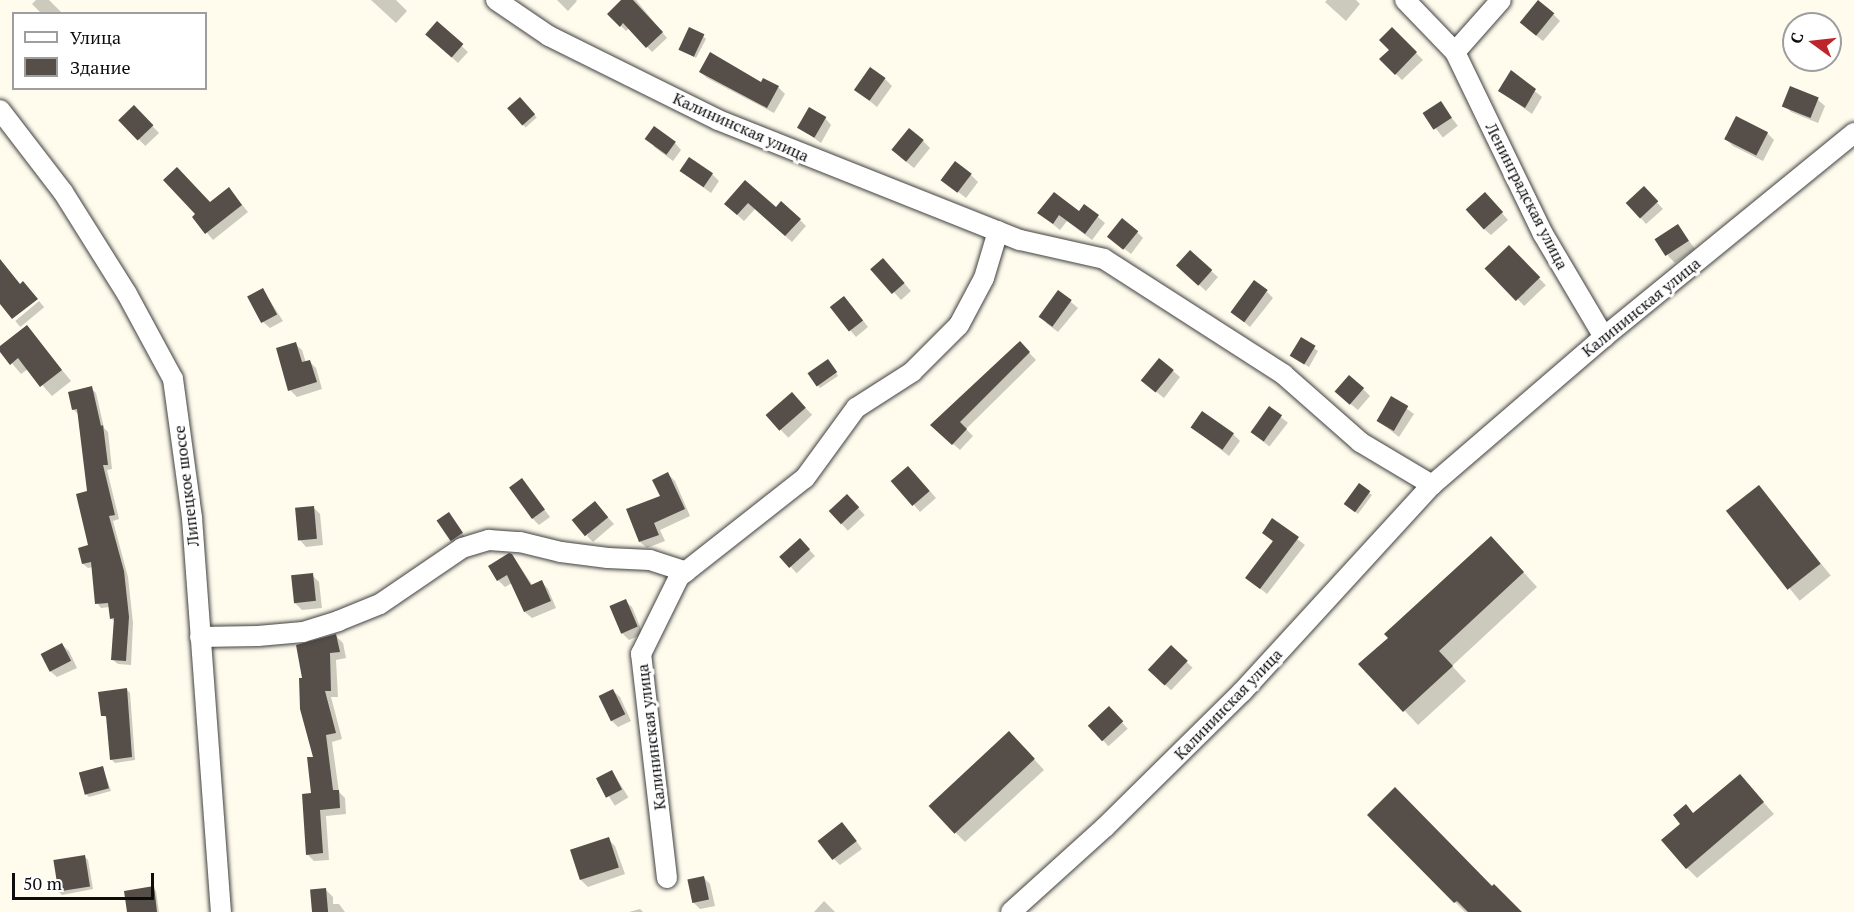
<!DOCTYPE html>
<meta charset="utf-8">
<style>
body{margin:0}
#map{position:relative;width:1854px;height:912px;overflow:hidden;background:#fffced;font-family:"PT Serif",serif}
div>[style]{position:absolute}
.shadow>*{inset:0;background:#0003;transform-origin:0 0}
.building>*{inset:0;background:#564e49;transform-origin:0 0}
.roads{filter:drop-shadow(0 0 2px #404040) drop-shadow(0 0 2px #404040)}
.minor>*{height:20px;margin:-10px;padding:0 10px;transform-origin:10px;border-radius:10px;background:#fff}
span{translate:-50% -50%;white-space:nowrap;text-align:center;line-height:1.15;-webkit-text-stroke:6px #fff;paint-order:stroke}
.street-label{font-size:16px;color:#0d0d0d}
.legend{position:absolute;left:12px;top:12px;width:195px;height:78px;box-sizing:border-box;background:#fff;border:2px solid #9e9e9e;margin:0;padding:8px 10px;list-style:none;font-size:18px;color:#0d0d0d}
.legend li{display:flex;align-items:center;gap:12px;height:30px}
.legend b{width:30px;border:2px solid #9e9e9e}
.north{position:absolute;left:1782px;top:12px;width:60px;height:60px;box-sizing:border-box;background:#fff;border:2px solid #9e9e9e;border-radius:50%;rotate:285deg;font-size:16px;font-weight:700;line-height:24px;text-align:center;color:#0d0d0d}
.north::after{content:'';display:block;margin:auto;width:21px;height:27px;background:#bd252c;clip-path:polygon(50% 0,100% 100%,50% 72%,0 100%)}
.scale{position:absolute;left:12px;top:873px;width:142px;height:27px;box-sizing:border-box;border:3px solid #0d0d0d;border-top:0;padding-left:8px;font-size:18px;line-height:21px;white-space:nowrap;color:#0d0d0d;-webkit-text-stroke:4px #fff;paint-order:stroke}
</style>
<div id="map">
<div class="shadow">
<i style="clip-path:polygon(36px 0,49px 0,63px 14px,42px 14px,32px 4px)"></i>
<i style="clip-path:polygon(371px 0,396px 0,407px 11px,396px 23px)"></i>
<i style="clip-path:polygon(557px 0,576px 0,577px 1px,568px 11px)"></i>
<i style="clip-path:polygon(623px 0,636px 0,667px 38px,652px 52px,629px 28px,626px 31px,609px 14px)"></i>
<i style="clip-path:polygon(1327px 0,1356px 0,1360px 4px,1346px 21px,1325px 2px)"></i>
<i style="clip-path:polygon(1553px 14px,1560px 21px,1543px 41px,1528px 29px)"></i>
<i style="clip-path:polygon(437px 23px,468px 52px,458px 63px,434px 41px)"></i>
<i style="clip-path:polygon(1392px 29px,1423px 60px,1402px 80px,1381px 59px,1391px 50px)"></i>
<i style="clip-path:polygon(703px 36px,706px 39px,696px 58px,680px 49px)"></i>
<i style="clip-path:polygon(700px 72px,778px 87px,785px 94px,774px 113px,707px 78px)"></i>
<i style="clip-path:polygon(1511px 72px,1542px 97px,1532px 114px,1500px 91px)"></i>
<i style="clip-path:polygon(885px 79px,892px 86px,877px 107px,856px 90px)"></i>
<i style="left:520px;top:99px;width:25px;height:15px;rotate:48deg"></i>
<i style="clip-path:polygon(1818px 100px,1825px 106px,1818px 123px,1791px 112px,1784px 105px)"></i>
<i style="left:1440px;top:103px;width:29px;height:19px;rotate:52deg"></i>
<i style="left:134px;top:107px;width:36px;height:19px;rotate:46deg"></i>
<i style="clip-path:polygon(825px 118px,831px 125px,821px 143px,799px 127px)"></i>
<i style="clip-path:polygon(1767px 133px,1774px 140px,1763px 161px,1733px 146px,1726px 139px)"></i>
<i style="clip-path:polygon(923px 141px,930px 148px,914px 168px,900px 157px)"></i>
<i style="clip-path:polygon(675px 143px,681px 150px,673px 161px,653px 146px)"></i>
<i style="clip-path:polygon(682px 172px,712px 174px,719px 181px,711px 193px)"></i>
<i style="clip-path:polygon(971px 175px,978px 182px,966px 198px,943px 180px)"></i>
<i style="clip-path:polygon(745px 182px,776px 209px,800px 220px,806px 226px,792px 242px,755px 209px,744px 221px,732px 210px)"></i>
<i style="clip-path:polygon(1650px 195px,1663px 209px,1646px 224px,1640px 217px)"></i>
<i style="clip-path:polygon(235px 196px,248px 212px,213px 240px,194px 217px,210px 204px)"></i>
<i style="clip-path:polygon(1492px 201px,1508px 220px,1491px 235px,1484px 229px)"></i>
<i style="clip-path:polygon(1085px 206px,1105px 223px,1092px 240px,1067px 221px,1060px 230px,1039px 213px,1080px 213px)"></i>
<i style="clip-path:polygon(1678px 226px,1695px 249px,1675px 263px,1668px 256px)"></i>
<i style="clip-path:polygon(1137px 232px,1143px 238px,1131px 254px,1117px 243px)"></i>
<i style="left:1509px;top:247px;width:53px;height:30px;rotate:46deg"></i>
<i style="clip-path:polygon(890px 267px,911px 291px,901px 300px,873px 269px)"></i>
<i style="clip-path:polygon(1211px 271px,1218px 277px,1206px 291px,1185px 272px)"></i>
<i style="clip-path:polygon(263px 290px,283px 321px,270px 328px,263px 322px)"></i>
<i style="clip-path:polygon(1059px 292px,1078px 308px,1058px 332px,1046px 323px)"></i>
<i style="clip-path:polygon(1267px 292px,1273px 298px,1250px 327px,1238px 317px)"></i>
<i style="left:39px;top:301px;width:8px;height:31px;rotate:50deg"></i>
<i style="clip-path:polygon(851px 305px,868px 327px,856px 337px,850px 330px)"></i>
<i style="clip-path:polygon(27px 327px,71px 381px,52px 396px,28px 369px,21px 374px,0 349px)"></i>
<i style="clip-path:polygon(1301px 339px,1318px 351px,1309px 367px,1295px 358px)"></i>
<i style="clip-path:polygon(1020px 343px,1036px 360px,966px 429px,973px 436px,960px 450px,939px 432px)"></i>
<i style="clip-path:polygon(295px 344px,302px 350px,306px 363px,309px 361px,316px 368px,322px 389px,297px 397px,290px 390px)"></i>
<i style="clip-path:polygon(831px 364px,838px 376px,820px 388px,809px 374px)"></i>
<i style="clip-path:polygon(1173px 371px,1180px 377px,1164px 398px,1150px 387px)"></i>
<i style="clip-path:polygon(91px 388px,96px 393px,104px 428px,108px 432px,112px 469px,107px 470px,119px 519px,113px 521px,128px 577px,133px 623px,131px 665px,118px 664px,113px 660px,115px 622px,111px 618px,110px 607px,101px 608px,97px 603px,93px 567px,88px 568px,83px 564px,90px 546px,88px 493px,78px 414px,73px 409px)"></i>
<i style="clip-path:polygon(1363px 389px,1370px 396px,1358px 410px,1344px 399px)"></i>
<i style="left:792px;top:394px;width:29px;height:33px;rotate:46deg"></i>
<i style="clip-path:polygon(1392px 398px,1414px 414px,1399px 437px,1378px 421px)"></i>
<i style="left:1269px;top:408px;width:24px;height:30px;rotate:38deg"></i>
<i style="clip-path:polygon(1193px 428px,1233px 434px,1240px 441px,1229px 456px)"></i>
<i style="clip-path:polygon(668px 474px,675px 481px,690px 516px,660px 530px,665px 541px,647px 548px,640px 542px,662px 497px)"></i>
<i style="clip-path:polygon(915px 474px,936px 498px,920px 512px,914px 505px)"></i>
<i style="clip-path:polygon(522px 480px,550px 517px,539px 525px,533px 519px)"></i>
<i style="clip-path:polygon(1359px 485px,1372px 495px,1358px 514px,1348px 506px)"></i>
<i style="left:1759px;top:487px;width:114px;height:40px;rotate:51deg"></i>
<i style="left:847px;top:496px;width:26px;height:23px;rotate:47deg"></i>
<i style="clip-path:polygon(313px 507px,320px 514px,323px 545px,306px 547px,300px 540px)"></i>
<i style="clip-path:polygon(601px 510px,614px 524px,593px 542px,587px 536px)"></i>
<i style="clip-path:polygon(449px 514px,465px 537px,454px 544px,451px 541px)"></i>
<i style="clip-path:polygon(1272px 520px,1305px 545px,1267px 594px,1247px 578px,1273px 542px,1263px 533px)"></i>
<i style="left:800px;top:540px;width:22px;height:25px;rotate:47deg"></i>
<i style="clip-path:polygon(1505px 552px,1537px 587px,1452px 666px,1466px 681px,1418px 725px,1361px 664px,1390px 638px)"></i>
<i style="clip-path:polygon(512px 555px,533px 586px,542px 582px,548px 589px,556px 608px,532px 618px,525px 612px,512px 583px,505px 587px,498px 580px,490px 566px)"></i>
<i style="clip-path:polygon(312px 575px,319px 582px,322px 608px,302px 610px,295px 603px)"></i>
<i style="clip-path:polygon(625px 601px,632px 607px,643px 634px,629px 640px,622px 633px)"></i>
<i style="clip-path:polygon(336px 636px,343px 643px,346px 658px,336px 660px,338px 697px,331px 697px,342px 739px,332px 742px,339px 792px,345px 798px,346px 814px,326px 816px,329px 860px,314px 861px,307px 854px,315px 758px,303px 679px)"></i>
<i style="clip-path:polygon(62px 645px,69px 651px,77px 668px,57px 677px,50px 671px)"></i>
<i style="left:1171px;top:647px;width:30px;height:31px;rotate:44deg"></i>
<i style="clip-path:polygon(127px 690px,130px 693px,135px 760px,115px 763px,112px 760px,108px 718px,102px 715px)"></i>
<i style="clip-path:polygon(613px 691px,620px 697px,631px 721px,618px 727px,611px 720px)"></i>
<i style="left:1109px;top:708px;width:28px;height:26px;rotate:48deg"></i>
<i style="clip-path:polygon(1019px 743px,1044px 770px,965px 842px,955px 832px)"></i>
<i style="clip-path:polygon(103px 768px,111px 791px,89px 797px,86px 794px)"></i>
<i style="left:612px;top:771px;width:31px;height:16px;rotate:58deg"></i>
<i style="clip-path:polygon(1740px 776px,1774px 814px,1697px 878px,1687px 868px,1694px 814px)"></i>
<i style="clip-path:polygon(1369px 815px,1492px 888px,1519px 912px,1465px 912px)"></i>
<i style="clip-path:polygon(849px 831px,862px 849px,840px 865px,834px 859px)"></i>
<i style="clip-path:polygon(608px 839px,615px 846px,625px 874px,588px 887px,581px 880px)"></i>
<i style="clip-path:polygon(85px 857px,88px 860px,93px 889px,62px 895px,59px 892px)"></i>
<i style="clip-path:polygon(703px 877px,710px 884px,715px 906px,700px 909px,693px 902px)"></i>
<i style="clip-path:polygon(153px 888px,156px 891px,159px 912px,129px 912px)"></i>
<i style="clip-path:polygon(326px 890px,333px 897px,333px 904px,339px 904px,345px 912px,313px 912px)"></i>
<i style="clip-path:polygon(824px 901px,835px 912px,814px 912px)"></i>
<i style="clip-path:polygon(640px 909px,643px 912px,629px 912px)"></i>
</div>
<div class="building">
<i style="clip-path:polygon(621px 0,633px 0,663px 32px,646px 48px,623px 23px,620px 27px,607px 14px)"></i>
<i style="left:1538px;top:0;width:21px;height:29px;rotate:39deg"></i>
<i style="left:437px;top:21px;width:35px;height:18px;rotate:41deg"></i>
<i style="left:689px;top:27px;width:17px;height:25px;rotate:25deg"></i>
<i style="clip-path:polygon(1392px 27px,1417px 52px,1395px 75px,1379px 59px,1389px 50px,1379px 40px)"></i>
<i style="clip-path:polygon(710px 52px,761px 82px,763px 78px,779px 86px,767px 108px,699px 72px)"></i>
<i style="left:870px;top:67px;width:19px;height:28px;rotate:35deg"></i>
<i style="clip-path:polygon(1511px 70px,1536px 89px,1525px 108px,1498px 91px)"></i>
<i style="left:1790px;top:86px;width:31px;height:22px;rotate:22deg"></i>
<i style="left:520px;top:97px;width:23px;height:17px;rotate:49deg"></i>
<i style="left:1441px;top:101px;width:20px;height:22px;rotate:57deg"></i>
<i style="left:134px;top:105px;width:28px;height:22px;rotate:46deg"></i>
<i style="left:809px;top:107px;width:20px;height:24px;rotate:30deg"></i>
<i style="left:1736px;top:116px;width:36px;height:26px;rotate:27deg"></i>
<i style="left:654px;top:126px;width:27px;height:16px;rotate:36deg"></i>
<i style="left:909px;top:128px;width:19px;height:28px;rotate:39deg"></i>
<i style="left:689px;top:157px;width:29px;height:17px;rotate:34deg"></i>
<i style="left:955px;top:161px;width:21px;height:24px;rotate:37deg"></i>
<i style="clip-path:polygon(177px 167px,210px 202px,229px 187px,242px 205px,205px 234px,192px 217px,195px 214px,163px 180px)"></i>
<i style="clip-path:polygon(745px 180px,776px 207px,781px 201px,801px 219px,785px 236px,748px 203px,737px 215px,724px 204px)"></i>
<i style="left:1644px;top:186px;width:21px;height:25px;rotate:47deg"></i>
<i style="clip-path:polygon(1054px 192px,1079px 211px,1084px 204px,1099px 215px,1085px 234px,1059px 215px,1053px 224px,1037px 213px)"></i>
<i style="left:1485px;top:192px;width:27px;height:26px;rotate:48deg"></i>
<i style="left:1122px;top:218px;width:21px;height:24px;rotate:39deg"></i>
<i style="left:1678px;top:224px;width:20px;height:28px;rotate:57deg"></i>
<i style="left:1509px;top:245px;width:45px;height:34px;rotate:46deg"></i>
<i style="left:1190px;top:250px;width:30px;height:21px;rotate:42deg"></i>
<i style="left:883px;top:258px;width:33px;height:17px;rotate:49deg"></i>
<i style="clip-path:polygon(0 259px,20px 284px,23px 281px,38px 299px,12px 319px,0 304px)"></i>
<i style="left:1254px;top:280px;width:17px;height:40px;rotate:36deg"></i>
<i style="left:263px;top:288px;width:30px;height:18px;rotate:62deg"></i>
<i style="left:1058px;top:290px;width:17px;height:33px;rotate:36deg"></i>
<i style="left:844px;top:296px;width:31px;height:18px;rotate:52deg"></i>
<i style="clip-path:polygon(27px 325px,62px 370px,40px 387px,18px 358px,10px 365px,0 352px,0 346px)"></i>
<i style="left:1301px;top:337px;width:17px;height:22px;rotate:31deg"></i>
<i style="clip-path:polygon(1020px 341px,1030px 352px,960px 422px,967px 429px,952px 445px,930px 425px)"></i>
<i style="clip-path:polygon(296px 342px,302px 362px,310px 360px,317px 382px,288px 391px,276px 348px)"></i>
<i style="left:1159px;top:358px;width:19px;height:29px;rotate:39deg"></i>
<i style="left:828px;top:359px;width:16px;height:25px;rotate:55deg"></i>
<i style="left:1349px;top:375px;width:20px;height:22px;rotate:41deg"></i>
<i style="clip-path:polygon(92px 386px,101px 426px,103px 425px,108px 465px,103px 465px,115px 515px,109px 516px,124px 571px,129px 617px,126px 661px,111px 660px,114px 618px,110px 619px,108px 603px,95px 604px,91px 562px,82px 564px,78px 548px,88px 545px,76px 494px,87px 491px,77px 409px,72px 410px,68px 392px)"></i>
<i style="left:792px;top:392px;width:21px;height:35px;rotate:49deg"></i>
<i style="left:1391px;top:396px;width:20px;height:29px;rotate:30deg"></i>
<i style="left:1269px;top:406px;width:16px;height:32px;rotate:35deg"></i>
<i style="left:1202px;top:411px;width:39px;height:20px;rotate:35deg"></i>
<i style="left:908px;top:466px;width:33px;height:23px;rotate:49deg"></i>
<i style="clip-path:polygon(668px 472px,685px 509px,654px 523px,659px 535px,639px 542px,626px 509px,660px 496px,652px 480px)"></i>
<i style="left:522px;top:478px;width:39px;height:16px;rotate:54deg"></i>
<i style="left:1359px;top:483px;width:14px;height:26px;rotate:36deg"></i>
<i style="left:1759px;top:485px;width:100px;height:42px;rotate:52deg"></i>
<i style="left:847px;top:494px;width:18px;height:25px;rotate:47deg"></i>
<i style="left:595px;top:501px;width:21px;height:30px;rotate:51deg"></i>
<i style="left:314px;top:506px;width:33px;height:19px;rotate:85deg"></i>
<i style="left:449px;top:512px;width:25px;height:15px;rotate:56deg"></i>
<i style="clip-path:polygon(1272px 518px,1299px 537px,1260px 589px,1245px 578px,1273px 541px,1262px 533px)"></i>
<i style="clip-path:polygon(1491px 536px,1524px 572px,1439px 651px,1453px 666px,1403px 712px,1358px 664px,1388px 638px,1384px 634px)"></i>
<i style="left:800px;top:538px;width:15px;height:28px;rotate:48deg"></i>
<i style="clip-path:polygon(509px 553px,512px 554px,531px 585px,542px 580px,551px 601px,524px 612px,507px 575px,497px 581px,488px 566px)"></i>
<i style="left:313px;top:573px;width:28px;height:22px;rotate:84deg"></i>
<i style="left:626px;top:599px;width:30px;height:18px;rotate:67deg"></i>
<i style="clip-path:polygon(336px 634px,340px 652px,330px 653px,331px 691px,325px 691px,336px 733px,326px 735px,333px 790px,339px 790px,340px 808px,320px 810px,323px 853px,306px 855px,302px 794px,311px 793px,307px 757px,313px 757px,300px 709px,299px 678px,302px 678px,296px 645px)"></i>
<i style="left:62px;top:643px;width:20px;height:24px;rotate:63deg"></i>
<i style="left:1171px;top:645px;width:23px;height:34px;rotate:43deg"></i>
<i style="clip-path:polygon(127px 688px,132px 757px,110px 760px,106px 716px,101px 716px,98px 692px)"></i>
<i style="left:613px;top:689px;width:28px;height:16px;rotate:64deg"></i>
<i style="left:1109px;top:706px;width:21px;height:29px;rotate:47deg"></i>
<i style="left:1009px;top:731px;width:38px;height:110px;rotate:47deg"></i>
<i style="left:103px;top:766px;width:23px;height:25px;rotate:75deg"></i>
<i style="left:612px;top:770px;width:22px;height:18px;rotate:63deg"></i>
<i style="clip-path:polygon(1740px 774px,1764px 802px,1686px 869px,1661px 840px,1680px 824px,1673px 815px,1686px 804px,1693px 813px)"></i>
<i style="clip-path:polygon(1395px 787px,1492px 886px,1494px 884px,1522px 912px,1468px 912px,1457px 901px,1454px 903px,1367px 815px)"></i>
<i style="left:842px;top:822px;width:24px;height:31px;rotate:52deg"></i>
<i style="left:609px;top:837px;width:32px;height:41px;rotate:72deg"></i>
<i style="left:85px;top:855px;width:32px;height:32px;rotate:81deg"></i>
<i style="left:704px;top:876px;width:24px;height:17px;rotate:78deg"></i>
<i style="clip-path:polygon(154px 886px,157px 912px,127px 912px,124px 891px)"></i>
<i style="left:326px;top:888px;width:24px;height:16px;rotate:85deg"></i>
</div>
<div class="roads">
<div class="minor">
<i style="left:496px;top:0;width:64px;rotate:34.2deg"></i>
<i style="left:549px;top:36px;width:189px;rotate:26.4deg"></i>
<i style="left:718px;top:120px;width:325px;rotate:21.7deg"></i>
<i style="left:1020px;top:240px;width:86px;rotate:12.7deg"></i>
<i style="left:1104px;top:259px;width:213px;rotate:32.7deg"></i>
<i style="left:1283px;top:374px;width:103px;rotate:41.4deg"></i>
<i style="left:1360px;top:442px;width:84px;rotate:30.8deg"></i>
<i style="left:1405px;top:0;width:72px;rotate:46.1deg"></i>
<i style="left:1455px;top:52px;width:202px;rotate:64.2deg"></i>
<i style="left:1543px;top:234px;width:120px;rotate:59.4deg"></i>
<i style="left:1455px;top:52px;width:69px;rotate:-48.5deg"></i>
<i style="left:0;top:110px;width:103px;rotate:52.5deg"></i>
<i style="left:63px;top:192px;width:120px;rotate:57.9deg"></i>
<i style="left:127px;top:294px;width:97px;rotate:61.6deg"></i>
<i style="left:173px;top:379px;width:140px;rotate:82.2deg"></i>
<i style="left:192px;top:518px;width:395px;rotate:85.8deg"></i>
<i style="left:200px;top:637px;width:58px;rotate:-1deg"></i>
<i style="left:258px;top:636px;width:45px;rotate:-5.1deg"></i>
<i style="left:303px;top:632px;width:37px;rotate:-17deg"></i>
<i style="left:338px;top:621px;width:45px;rotate:-22deg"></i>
<i style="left:380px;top:604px;width:99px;rotate:-34.3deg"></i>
<i style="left:462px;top:548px;width:28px;rotate:-17deg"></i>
<i style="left:489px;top:540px;width:31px;rotate:4deg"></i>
<i style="left:520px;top:542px;width:42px;rotate:13.7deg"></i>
<i style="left:561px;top:552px;width:47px;rotate:7.3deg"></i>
<i style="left:608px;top:558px;width:42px;rotate:2.7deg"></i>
<i style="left:650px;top:560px;width:38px;rotate:18deg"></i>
<i style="left:667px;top:878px;width:226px;rotate:-96.6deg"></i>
<i style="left:641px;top:654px;width:86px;rotate:-63.7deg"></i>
<i style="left:679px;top:577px;width:160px;rotate:-38.2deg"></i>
<i style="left:805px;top:478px;width:87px;rotate:-53.9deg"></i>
<i style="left:856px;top:408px;width:67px;rotate:-32.7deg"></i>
<i style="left:912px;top:372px;width:66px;rotate:-45deg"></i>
<i style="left:959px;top:325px;width:53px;rotate:-62deg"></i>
<i style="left:984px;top:278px;width:49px;rotate:-73.4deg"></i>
<i style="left:1011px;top:912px;width:127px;rotate:-42.1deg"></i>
<i style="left:1105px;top:827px;width:192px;rotate:-44.6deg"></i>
<i style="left:1242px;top:692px;width:281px;rotate:-47.5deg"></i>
<i style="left:1432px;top:485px;width:227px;rotate:-40.7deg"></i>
<i style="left:1604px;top:337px;width:323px;rotate:-39.2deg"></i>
</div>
</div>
<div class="street-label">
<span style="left:741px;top:127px;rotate:24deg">Калининская улица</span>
<span style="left:1527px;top:196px;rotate:63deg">Ленинградская улица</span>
<span style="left:1641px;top:307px;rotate:-39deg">Калининская улица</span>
<span style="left:186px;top:486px;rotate:-97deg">Липецкое шоссе</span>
<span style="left:1228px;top:704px;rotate:-46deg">Калининская улица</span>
<span style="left:651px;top:737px;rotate:-97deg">Калининская улица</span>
</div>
<ul class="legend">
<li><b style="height:8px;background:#fff"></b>Улица</li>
<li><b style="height:16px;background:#564e49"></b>Здание</li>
</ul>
<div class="north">С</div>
<div class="scale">50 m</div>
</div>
